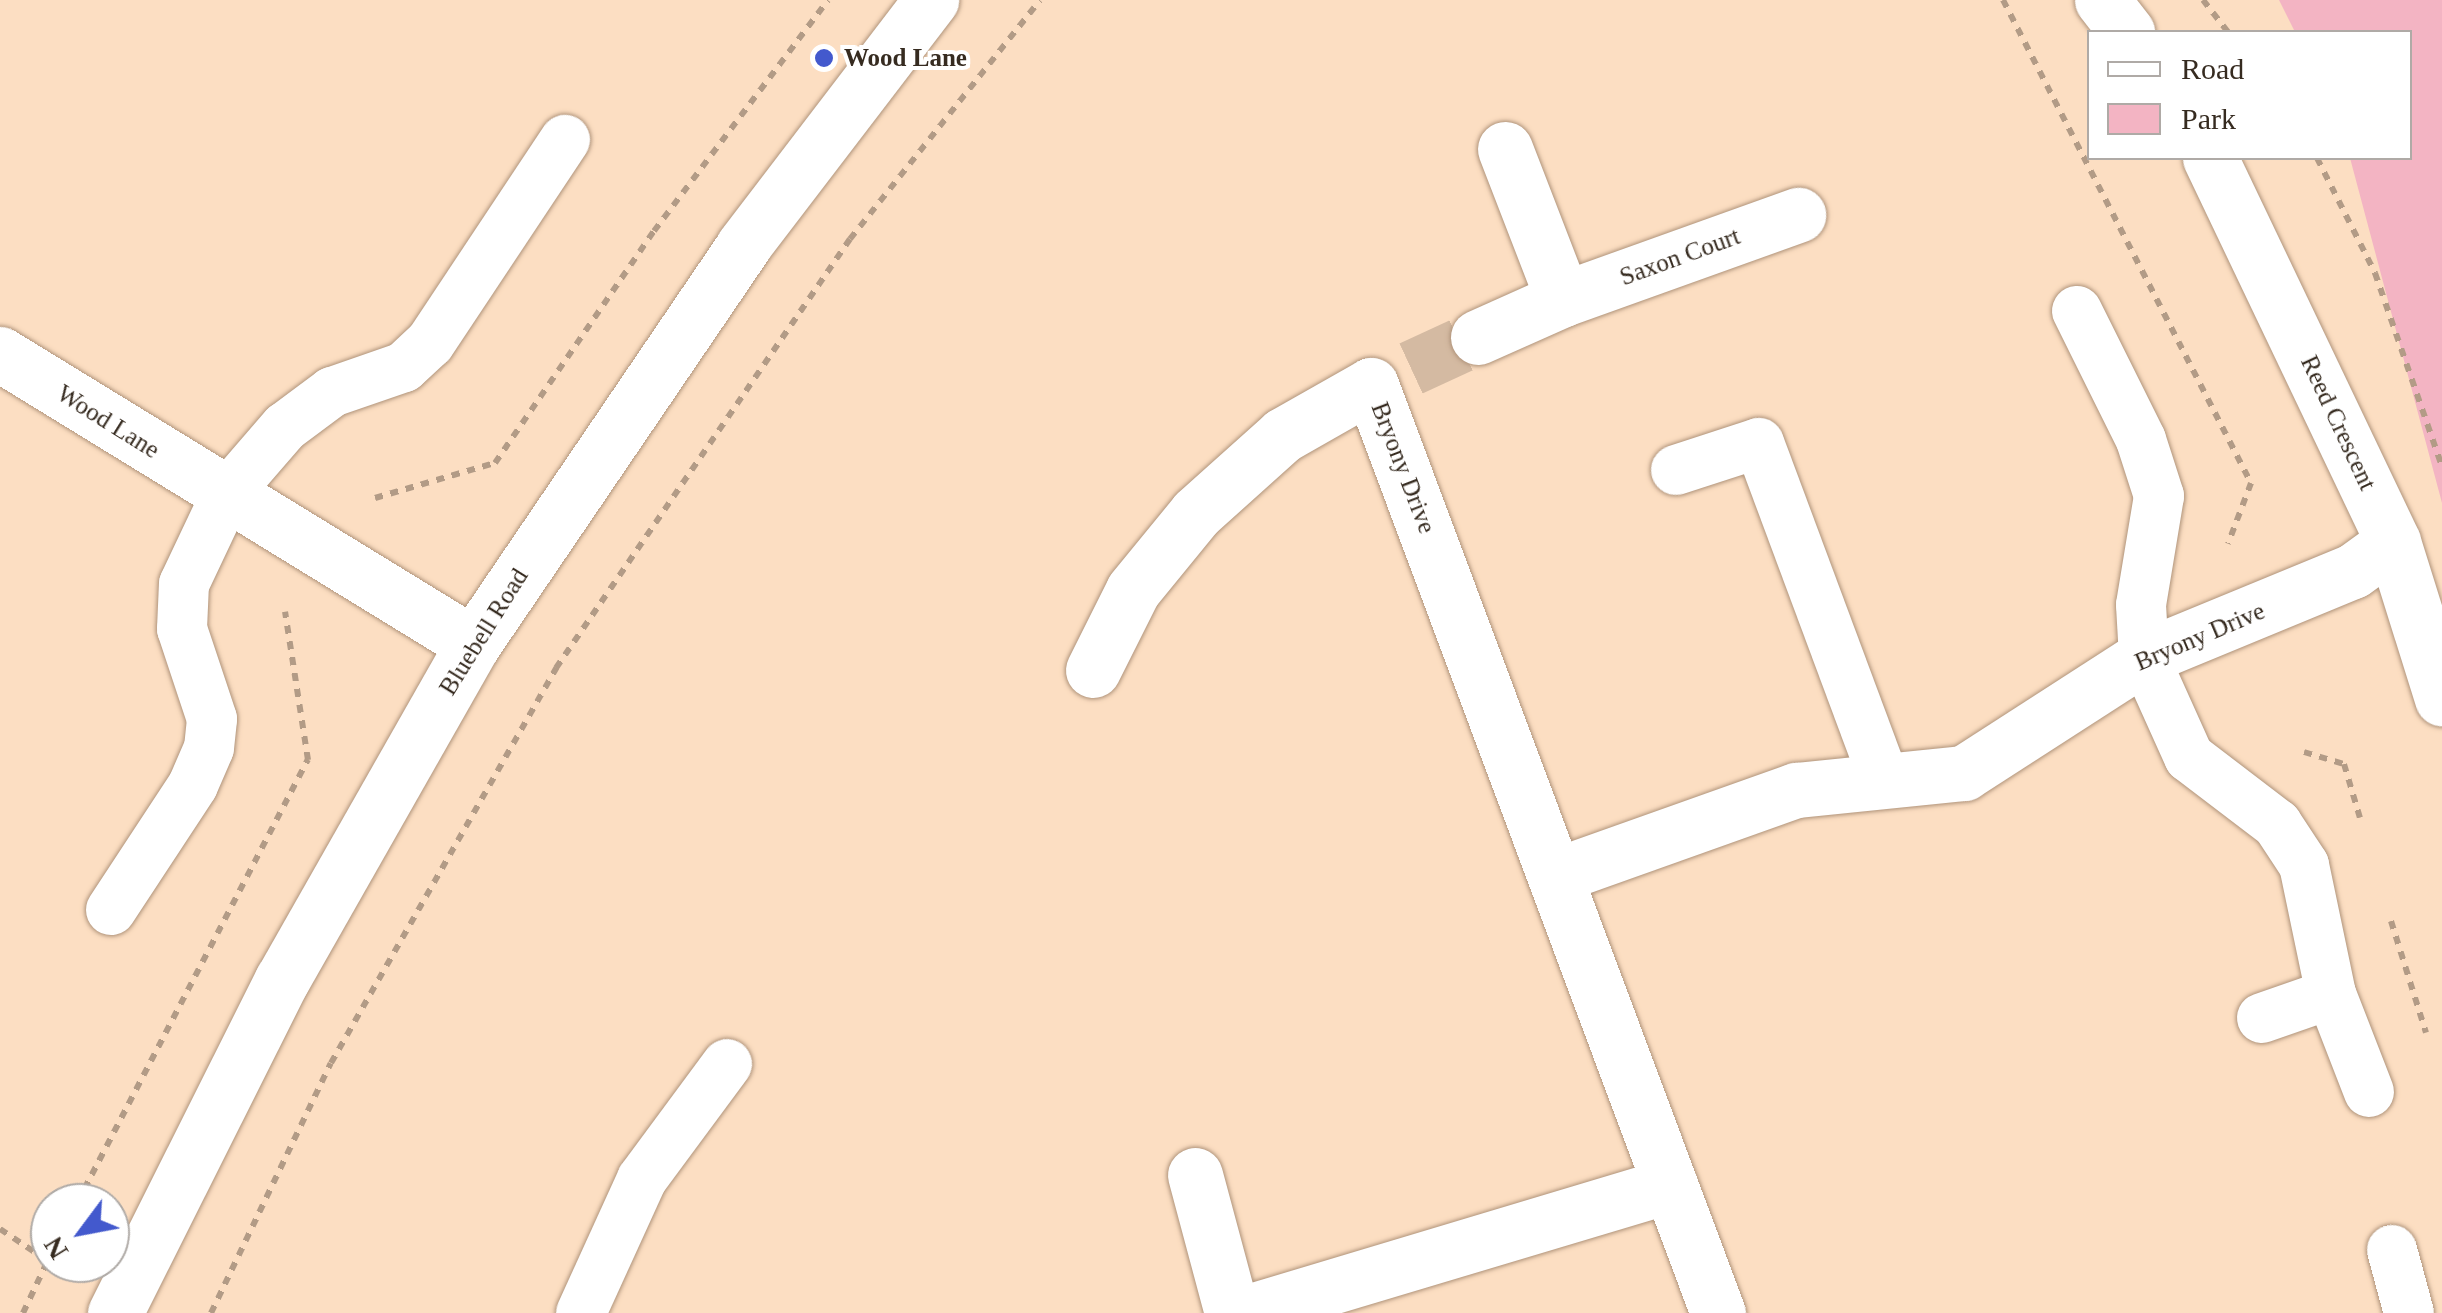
<!DOCTYPE html>
<style>
body{margin:0}
#map{position:relative;width:2442px;height:1313px;overflow:hidden;background:#fcdec2;font-family:Georgia,serif}
div>[style]{position:absolute}
.green>*{inset:0;background:#f3b4c3}
.street-tunnel>*{height:55px;margin-top:-27.5px;transform-origin:0;background:repeating-linear-gradient(90deg,#d4baa2 0 55px,transparent 0 83px)}
.path>*{height:6px;margin-top:-3px;transform-origin:0;background:repeating-linear-gradient(90deg,#b29b86 0 8px,transparent 0 16px)}
.roads{filter:drop-shadow(0 0 2px #b0947b) drop-shadow(0 0 2px #b0947b)}
.lane>*{height:50px;margin:-25px;padding:0 25px;transform-origin:25px;border-radius:25px;background:#fff}
.street>*{height:55px;margin:-27.5px;padding:0 27.5px;transform-origin:27.5px;border-radius:27.5px;background:#fff}
.secondary>*{height:55px;margin:-27.5px;padding:0 27.5px;transform-origin:27.5px;border-radius:27.5px;background:#fff}
.dots>*{width:28px;height:28px;translate:-50% -50%;box-sizing:border-box;border:5px solid #fff;border-radius:50%}
span{translate:-50% -50%;white-space:nowrap;text-align:center;line-height:1.15;-webkit-text-stroke:8px #fff;paint-order:stroke}
.poi-label{font-size:25px;color:#362b20;font-weight:700}
.left{translate:0 -50%;text-align:left}
.street-label{font-size:25px;color:#362b20}
.legend{position:absolute;left:2087px;top:30px;width:325px;height:130px;box-sizing:border-box;background:#fff;border:2px solid #afaaa6;margin:0;padding:12px 18px;list-style:none;font-size:30px;color:#362b20}
.legend li{display:flex;align-items:center;gap:20px;height:50px}
.legend b{width:50px;border:2px solid #afaaa6}
.north{position:absolute;left:30px;top:1183px;width:100px;height:100px;box-sizing:border-box;background:#fff;border:2px solid #afaaa6;border-radius:50%;rotate:238deg;font-size:28px;font-weight:700;line-height:40px;text-align:center;color:#362b20}
.north::after{content:'';display:block;margin:auto;width:35px;height:45px;background:#4359cd;clip-path:polygon(50% 0,100% 100%,50% 72%,0 100%)}
</style>
<div id="map">
<div class="green">
<i style="clip-path:polygon(2279px 0,2442px 0,2442px 503px,2350px 158px,2410px 158px,2410px 32px,2295px 32px)"></i>
</div>
<div class="street-tunnel">
<i style="left:1411px;top:368px;width:74px;rotate:-24.8deg"></i>
</div>
<div class="path">
<i style="left:2003px;top:0;width:543px;rotate:62.82deg"></i>
<i style="left:2251px;top:483px;width:65px;rotate:110.7deg"></i>
<i style="left:2203px;top:0;width:41px;rotate:52deg"></i>
<i style="left:2317px;top:158px;width:129px;rotate:63.2deg"></i>
<i style="left:2375px;top:273px;width:205px;rotate:70.9deg"></i>
<i style="left:375px;top:498px;width:125px;rotate:-16.3deg"></i>
<i style="left:495px;top:463px;width:281px;rotate:-55.6deg"></i>
<i style="left:654px;top:231px;width:289px;rotate:-53deg"></i>
<i style="left:2304px;top:752px;width:42px;rotate:16.7deg"></i>
<i style="left:2344px;top:764px;width:56px;rotate:73.5deg"></i>
<i style="left:2391px;top:921px;width:117px;rotate:72.6deg"></i>
<i style="left:77px;top:1203px;width:500px;rotate:-62.5deg"></i>
<i style="left:308px;top:760px;width:150px;rotate:-98.8deg"></i>
<i style="left:0;top:1229px;width:58px;rotate:33.7deg"></i>
<i style="left:23px;top:1313px;width:63px;rotate:-64.7deg"></i>
<i style="left:211px;top:1313px;width:277px;rotate:-64.4deg"></i>
<i style="left:331px;top:1063px;width:455px;rotate:-60.3deg"></i>
<i style="left:556px;top:668px;width:520px;rotate:-55.58deg"></i>
<i style="left:850px;top:239px;width:305px;rotate:-51.5deg"></i>
</div>
<div class="roads">
<div class="lane">
<i style="left:2077px;top:311px;width:144px;rotate:63.6deg"></i>
<i style="left:2141px;top:440px;width:59px;rotate:72.2deg"></i>
<i style="left:2159px;top:496px;width:110px;rotate:99.4deg"></i>
<i style="left:2141px;top:605px;width:52px;rotate:86.7deg"></i>
<i style="left:2144px;top:657px;width:110px;rotate:65.8deg"></i>
<i style="left:2189px;top:757px;width:111px;rotate:37.3deg"></i>
<i style="left:2277px;top:824px;width:49px;rotate:56.6deg"></i>
<i style="left:2304px;top:865px;width:132px;rotate:78.2deg"></i>
<i style="left:2331px;top:994px;width:105px;rotate:68.8deg"></i>
<i style="left:1676px;top:470px;width:87px;rotate:-18deg"></i>
<i style="left:1759px;top:443px;width:361px;rotate:69.6deg"></i>
<i style="left:111px;top:910px;width:149px;rotate:-56.7deg"></i>
<i style="left:193px;top:785px;width:40px;rotate:-66.6deg"></i>
<i style="left:209px;top:748px;width:29px;rotate:-84deg"></i>
<i style="left:212px;top:719px;width:95px;rotate:-108.4deg"></i>
<i style="left:182px;top:629px;width:45px;rotate:-87.5deg"></i>
<i style="left:184px;top:584px;width:98px;rotate:-64.7deg"></i>
<i style="left:226px;top:495px;width:90px;rotate:-49.1deg"></i>
<i style="left:285px;top:427px;width:59px;rotate:-36.7deg"></i>
<i style="left:332px;top:392px;width:76px;rotate:-19.1deg"></i>
<i style="left:404px;top:367px;width:35px;rotate:-43deg"></i>
<i style="left:430px;top:343px;width:244px;rotate:-56.4deg"></i>
<i style="left:2262px;top:1018px;width:73px;rotate:-19.2deg"></i>
<i style="left:2392px;top:1250px;width:65px;rotate:74.9deg"></i>
<i style="left:581px;top:1313px;width:147px;rotate:-65.5deg"></i>
<i style="left:642px;top:1179px;width:143px;rotate:-53.5deg"></i>
</div>
<div class="street">
<i style="left:2102px;top:0;width:41px;rotate:52deg"></i>
<i style="left:1505px;top:149px;width:161px;rotate:68.9deg"></i>
<i style="left:2210px;top:158px;width:425px;rotate:64.5deg"></i>
<i style="left:2393px;top:542px;width:164px;rotate:72.6deg"></i>
<i style="left:1478px;top:337px;width:93px;rotate:-24.1deg"></i>
<i style="left:1563px;top:299px;width:250px;rotate:-19.7deg"></i>
<i style="left:0;top:354px;width:555px;rotate:31.51deg"></i>
<i style="left:1093px;top:670px;width:89px;rotate:-63.4deg"></i>
<i style="left:1133px;top:590px;width:99px;rotate:-50.7deg"></i>
<i style="left:1196px;top:513px;width:117px;rotate:-41.9deg"></i>
<i style="left:1283px;top:435px;width:101px;rotate:-29.6deg"></i>
<i style="left:1371px;top:385px;width:991px;rotate:69.5deg"></i>
<i style="left:1557px;top:875px;width:254px;rotate:-19.6deg"></i>
<i style="left:1796px;top:790px;width:169px;rotate:-5.8deg"></i>
<i style="left:1964px;top:773px;width:214px;rotate:-32.8deg"></i>
<i style="left:2144px;top:657px;width:226px;rotate:-22.4deg"></i>
<i style="left:2353px;top:571px;width:49px;rotate:-35.9deg"></i>
<i style="left:1195px;top:1175px;width:143px;rotate:75deg"></i>
<i style="left:1244px;top:1313px;width:445px;rotate:-16.7deg"></i>
</div>
<div class="secondary">
<i style="left:115px;top:1313px;width:373px;rotate:-63.4deg"></i>
<i style="left:282px;top:980px;width:386px;rotate:-60.4deg"></i>
<i style="left:473px;top:644px;width:481px;rotate:-55.8deg"></i>
<i style="left:743px;top:246px;width:310px;rotate:-52.6deg"></i>
</div>
</div>
<div class="dots">
<i style="left:824px;top:58px;background:#4359cd"></i>
</div>
<div class="poi-label">
<span class="left" style="left:844px;top:58px">Wood Lane</span>
</div>
<div class="street-label">
<span style="left:1680px;top:257px;rotate:-20deg">Saxon Court</span>
<span style="left:108px;top:422px;rotate:32deg">Wood Lane</span>
<span style="left:2338px;top:423px;rotate:65deg">Reed Crescent</span>
<span style="left:1403px;top:468px;rotate:69deg">Bryony Drive</span>
<span style="left:484px;top:632px;rotate:-58deg">Bluebell Road</span>
<span style="left:2200px;top:637px;rotate:-23deg">Bryony Drive</span>
</div>
<ul class="legend">
<li><b style="height:12px;background:#fff"></b>Road</li>
<li><b style="height:28px;background:#f3b4c3"></b>Park</li>
</ul>
<div class="north">N</div>
</div>
